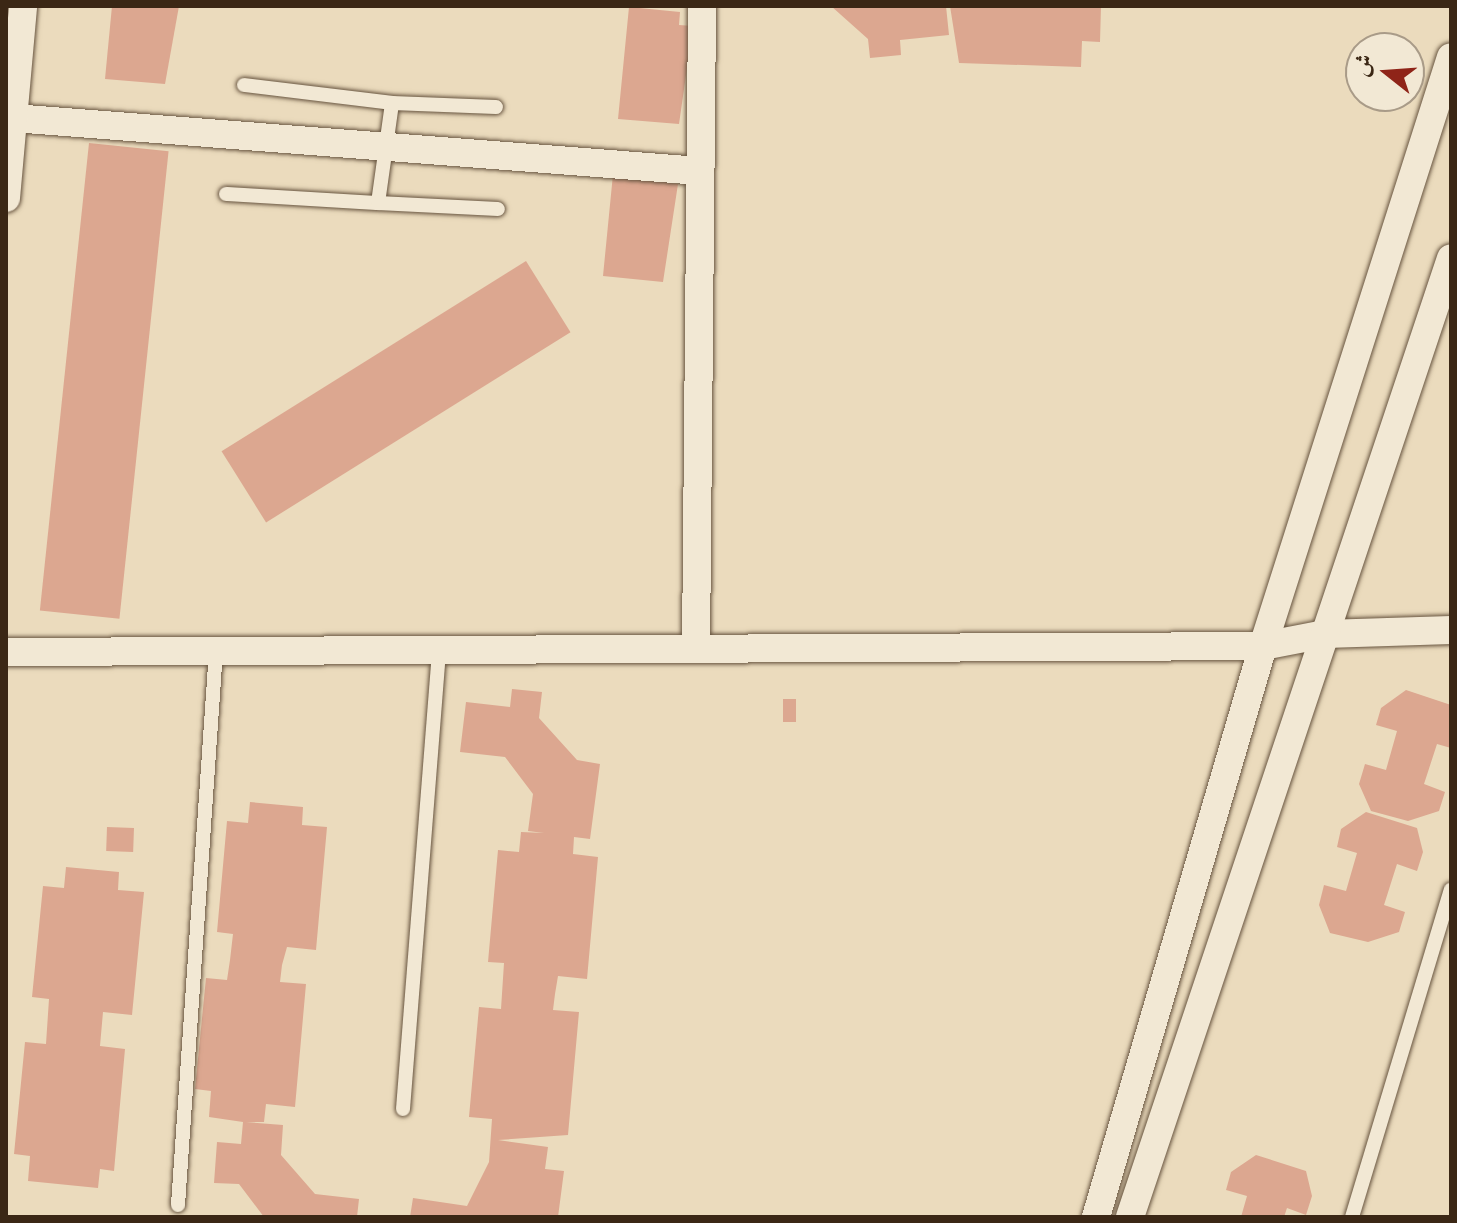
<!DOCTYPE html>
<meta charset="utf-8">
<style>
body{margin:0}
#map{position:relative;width:1457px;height:1223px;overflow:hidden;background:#ebdbbd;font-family:"IM FELL DW Pica",Amiri,serif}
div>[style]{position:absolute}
.building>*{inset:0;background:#dca790;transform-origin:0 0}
.roads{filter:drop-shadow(0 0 2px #67543f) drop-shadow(0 0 2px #67543f)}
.service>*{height:14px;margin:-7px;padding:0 7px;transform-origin:7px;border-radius:7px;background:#f2e8d4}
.minor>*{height:28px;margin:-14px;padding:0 14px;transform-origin:14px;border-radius:14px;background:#f2e8d4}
span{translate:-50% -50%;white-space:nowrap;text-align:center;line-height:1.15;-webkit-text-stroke:7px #f2e8d4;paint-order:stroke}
.frame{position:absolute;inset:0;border:8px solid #3b2715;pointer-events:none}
.north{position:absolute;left:1345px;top:32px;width:80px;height:80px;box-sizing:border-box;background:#f2e8d4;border:2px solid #a99b88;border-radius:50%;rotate:287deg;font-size:22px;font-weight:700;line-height:32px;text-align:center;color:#3b2715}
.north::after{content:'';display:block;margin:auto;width:28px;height:36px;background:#8f2418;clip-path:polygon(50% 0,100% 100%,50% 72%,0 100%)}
</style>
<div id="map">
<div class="building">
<i style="clip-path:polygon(112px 6px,179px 6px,165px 84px,105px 79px)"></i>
<i style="clip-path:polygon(831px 6px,946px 6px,949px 35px,900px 40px,901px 55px,870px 58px,868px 39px)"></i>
<i style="clip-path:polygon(950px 6px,1101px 6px,1100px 42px,1082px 41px,1081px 67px,959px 63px)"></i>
<i style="clip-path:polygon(629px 7px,680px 12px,679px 25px,693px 26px,679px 124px,618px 119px)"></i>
<i style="left:89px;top:143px;width:80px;height:470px;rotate:6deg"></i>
<i style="clip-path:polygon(614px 164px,665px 169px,664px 182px,678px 184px,663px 282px,603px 276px)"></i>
<i style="left:526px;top:261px;width:84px;height:359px;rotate:58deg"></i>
<i style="clip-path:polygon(512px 689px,542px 692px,539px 718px,577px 760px,600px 764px,590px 839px,574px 837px,573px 854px,598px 857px,587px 979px,558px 976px,555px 994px,553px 1010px,579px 1012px,568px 1135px,498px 1140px,548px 1147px,545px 1169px,564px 1171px,558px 1217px,410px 1217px,413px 1198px,467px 1206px,489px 1162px,492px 1119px,469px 1117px,479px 1007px,501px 1009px,504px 963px,488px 962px,498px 850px,519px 852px,521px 832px,544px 833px,528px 831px,533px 794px,505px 757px,460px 752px,466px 702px,510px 707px)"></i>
<i style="clip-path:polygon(1406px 690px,1451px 705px,1451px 748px,1437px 744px,1424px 784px,1445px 792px,1439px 811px,1408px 821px,1371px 811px,1359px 784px,1365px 764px,1386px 770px,1397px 731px,1376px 725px,1381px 708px)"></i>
<i style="left:783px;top:699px;width:13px;height:23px"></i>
<i style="clip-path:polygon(250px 802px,303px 807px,302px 825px,327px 827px,316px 950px,287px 947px,282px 965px,280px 982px,306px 984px,295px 1107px,266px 1104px,264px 1122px,246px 1122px,283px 1125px,281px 1155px,315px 1194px,359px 1199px,357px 1217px,264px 1217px,239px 1184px,214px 1183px,217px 1142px,241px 1144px,243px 1122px,209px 1117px,211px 1091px,195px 1089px,206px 978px,227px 980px,230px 960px,233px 934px,217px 932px,227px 821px,248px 823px)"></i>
<i style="clip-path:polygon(1366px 812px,1417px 828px,1423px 852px,1417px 871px,1397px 864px,1384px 905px,1405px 912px,1399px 932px,1368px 942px,1330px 933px,1319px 905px,1324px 885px,1346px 891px,1357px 853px,1337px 847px,1341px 829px)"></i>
<i style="left:107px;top:827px;width:27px;height:24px;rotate:2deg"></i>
<i style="clip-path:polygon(66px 867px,119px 872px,118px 890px,144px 892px,132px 1015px,103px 1012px,100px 1046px,125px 1049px,114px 1171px,100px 1169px,98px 1188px,28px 1181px,30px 1156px,14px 1154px,25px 1042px,46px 1044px,49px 999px,32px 997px,43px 886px,64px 888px)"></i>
<i style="clip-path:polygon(1256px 1155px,1306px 1171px,1312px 1196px,1306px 1215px,1287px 1208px,1284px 1217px,1241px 1217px,1247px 1196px,1226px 1190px,1231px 1172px)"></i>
</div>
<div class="roads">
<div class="service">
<i style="left:244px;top:85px;width:149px;rotate:6.9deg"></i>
<i style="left:226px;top:194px;width:152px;rotate:3.4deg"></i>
<i style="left:378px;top:203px;width:101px;rotate:-82deg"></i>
<i style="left:392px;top:103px;width:104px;rotate:2.2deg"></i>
<i style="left:378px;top:203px;width:120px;rotate:2.9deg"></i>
<i style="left:403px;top:1109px;width:460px;rotate:-85.5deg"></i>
<i style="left:178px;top:1205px;width:555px;rotate:-86.08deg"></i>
<i style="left:1352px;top:1217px;width:342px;rotate:-73.2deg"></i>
</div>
<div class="minor">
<i style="left:13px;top:118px;width:689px;rotate:4.41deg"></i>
<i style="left:6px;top:198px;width:193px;rotate:-84.9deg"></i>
<i style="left:696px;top:648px;width:642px;rotate:-89.46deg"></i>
<i style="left:6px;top:652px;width:1257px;rotate:-0.27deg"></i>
<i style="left:1263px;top:646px;width:63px;rotate:-11deg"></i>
<i style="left:1325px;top:634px;width:126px;rotate:-1.8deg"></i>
<i style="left:1096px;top:1217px;width:595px;rotate:-73.7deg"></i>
<i style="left:1263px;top:646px;width:618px;rotate:-72.3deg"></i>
<i style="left:1130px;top:1217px;width:1011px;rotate:-71.49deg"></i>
</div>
</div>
<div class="frame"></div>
<div class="north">ش</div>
</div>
